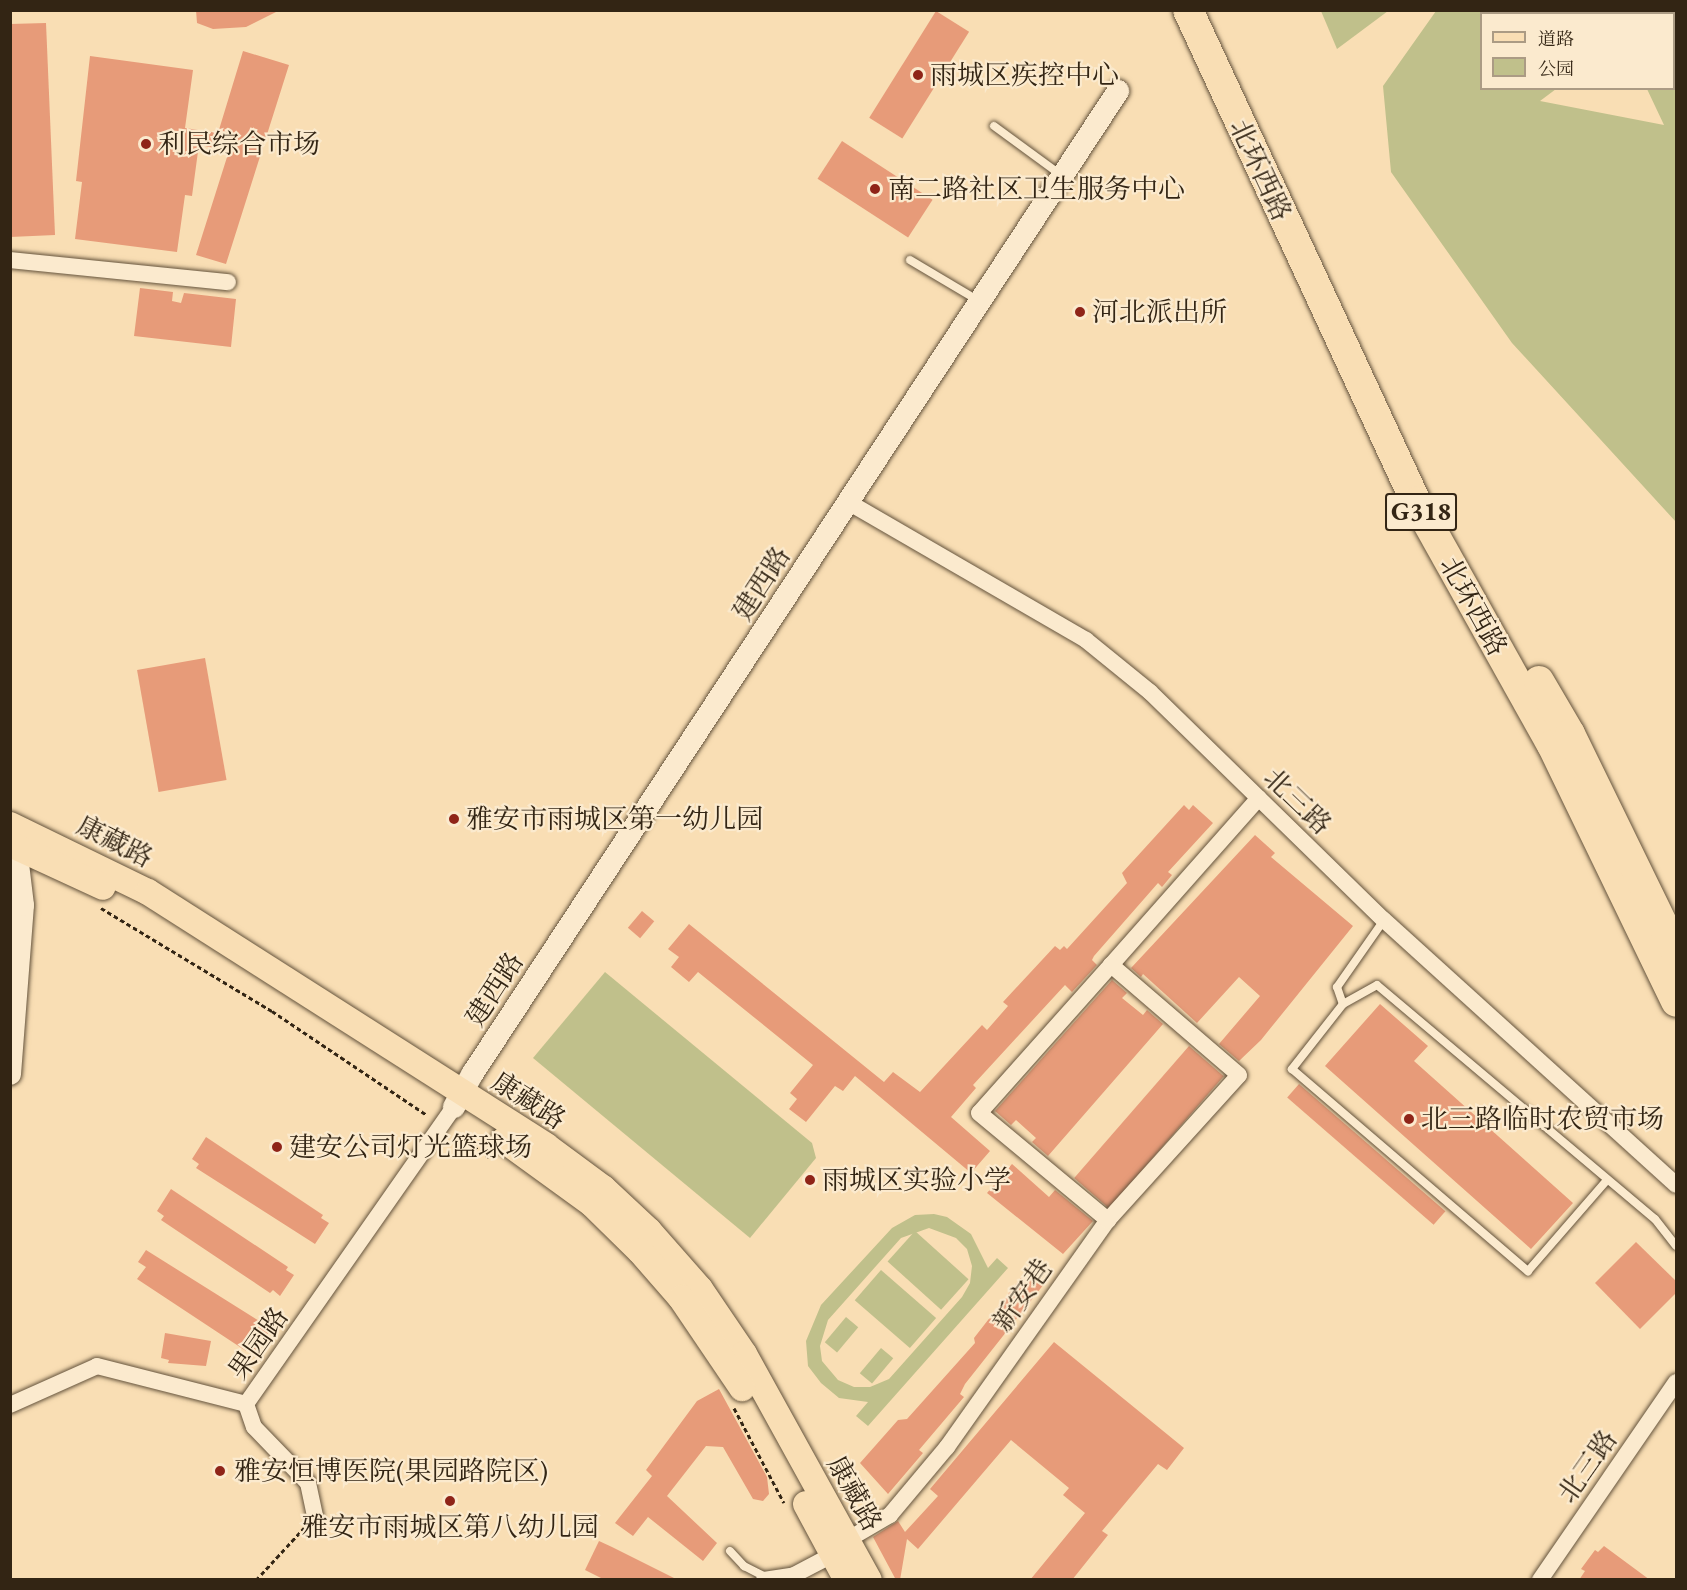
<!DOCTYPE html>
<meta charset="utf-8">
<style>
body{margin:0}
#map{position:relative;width:1687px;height:1590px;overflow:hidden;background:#f9deb4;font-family:"EB Garamond","Noto Serif SC",serif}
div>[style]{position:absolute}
.green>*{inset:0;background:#c0c08b;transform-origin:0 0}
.building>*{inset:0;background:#e79b79;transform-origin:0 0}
.path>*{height:3px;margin-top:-1.5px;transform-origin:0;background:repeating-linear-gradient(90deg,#332514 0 4.5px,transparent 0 7.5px)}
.roads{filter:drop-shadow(0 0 2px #64533c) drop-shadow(0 0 2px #64533c)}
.lane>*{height:8px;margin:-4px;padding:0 4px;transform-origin:4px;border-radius:4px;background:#fbeace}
.street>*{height:16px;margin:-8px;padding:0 8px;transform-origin:8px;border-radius:8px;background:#fbeace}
.secondary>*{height:22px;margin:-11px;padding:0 11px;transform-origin:11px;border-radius:11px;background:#fbeace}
.primary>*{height:26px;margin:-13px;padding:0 13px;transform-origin:13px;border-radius:13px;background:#f9deb4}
.highway>*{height:30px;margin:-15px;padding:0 15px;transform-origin:15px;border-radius:15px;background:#f9deb4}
.dots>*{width:16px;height:16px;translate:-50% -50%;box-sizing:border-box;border:3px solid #fbeace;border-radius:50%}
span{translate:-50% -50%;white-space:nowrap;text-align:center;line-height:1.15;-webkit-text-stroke:4.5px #fbeace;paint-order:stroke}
.shield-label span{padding:2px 4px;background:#fbeace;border:2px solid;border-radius:4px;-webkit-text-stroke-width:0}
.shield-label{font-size:26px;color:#332514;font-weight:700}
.poi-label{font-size:27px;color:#332514}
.left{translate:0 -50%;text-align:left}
.street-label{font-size:27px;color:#332514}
.frame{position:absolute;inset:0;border:12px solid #332514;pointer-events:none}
.legend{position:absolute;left:1480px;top:12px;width:195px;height:78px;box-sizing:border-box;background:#fbeace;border:2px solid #ab9b84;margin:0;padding:8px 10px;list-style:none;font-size:18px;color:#332514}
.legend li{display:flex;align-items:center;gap:12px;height:30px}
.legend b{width:30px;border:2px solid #ab9b84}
</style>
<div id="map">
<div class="green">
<i style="clip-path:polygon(1321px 11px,1388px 11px,1337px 49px)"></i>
<i style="clip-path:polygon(1436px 11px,1542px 13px,1482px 14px,1482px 88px,1556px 89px,1540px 101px,1664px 125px,1647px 89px,1674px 88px,1674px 14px,1646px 13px,1676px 11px,1676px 522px,1512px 343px,1391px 172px,1383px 86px)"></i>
<i style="clip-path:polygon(605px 972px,812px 1143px,816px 1158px,750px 1238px,533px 1058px)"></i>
<i style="clip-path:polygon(evenodd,934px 1214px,947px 1217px,971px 1234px,988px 1268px,997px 1258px,1008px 1268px,868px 1426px,856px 1416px,868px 1402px,839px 1398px,821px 1383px,808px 1366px,806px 1341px,821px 1305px,892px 1228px,915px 1215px,934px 1214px,929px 1228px,956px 1238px,967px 1249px,972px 1266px,970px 1283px,962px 1297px,889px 1379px,870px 1387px,854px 1387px,838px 1380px,822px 1361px,820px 1346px,828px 1320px,901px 1238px,929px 1228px)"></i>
<i style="left:915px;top:1231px;width:72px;height:41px;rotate:42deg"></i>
<i style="left:881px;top:1270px;width:73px;height:40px;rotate:41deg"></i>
<i style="left:846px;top:1317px;width:16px;height:33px;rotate:40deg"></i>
<i style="left:881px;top:1348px;width:16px;height:33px;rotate:40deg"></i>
</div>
<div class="building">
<i style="clip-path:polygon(196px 10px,280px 10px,246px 27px,213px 29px,197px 23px)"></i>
<i style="left:936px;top:11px;width:39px;height:126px;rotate:32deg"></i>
<i style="clip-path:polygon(46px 23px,55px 235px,10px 237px,10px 24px)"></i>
<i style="clip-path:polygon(243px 51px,289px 65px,226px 264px,196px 255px,228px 154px,199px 144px,192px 196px,185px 195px,177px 252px,75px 239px,82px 182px,76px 181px,90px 56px,193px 70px,185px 128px,218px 133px)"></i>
<i style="left:842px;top:141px;width:108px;height:45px;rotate:33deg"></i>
<i style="clip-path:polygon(140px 288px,173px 292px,172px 301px,181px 303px,184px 293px,236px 299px,231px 347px,134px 336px)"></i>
<i style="left:205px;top:658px;width:124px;height:69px;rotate:80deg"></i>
<i style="clip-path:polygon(1184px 805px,1189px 810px,1193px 805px,1213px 823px,1168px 872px,1172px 875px,1162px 887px,1158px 883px,1094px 956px,1092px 960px,1097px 965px,1072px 992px,1065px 985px,973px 1085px,976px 1088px,951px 1117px,990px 1151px,971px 1173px,855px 1076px,843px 1091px,835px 1086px,806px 1122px,789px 1109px,797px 1099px,790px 1093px,813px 1065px,698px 972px,689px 982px,671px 967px,679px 957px,668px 949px,689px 924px,884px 1082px,893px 1072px,920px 1092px,982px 1025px,987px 1030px,1008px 1006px,1003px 1002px,1055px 946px,1060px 950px,1064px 946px,1067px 949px,1127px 883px,1122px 873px)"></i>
<i style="clip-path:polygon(1255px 835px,1275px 853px,1271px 857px,1353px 926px,1261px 1040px,1239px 1061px,1219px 1044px,1260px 996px,1239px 977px,1197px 1023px,1143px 974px,1141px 977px,1131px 968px)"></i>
<i style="left:642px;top:911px;width:16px;height:22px;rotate:40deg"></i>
<i style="clip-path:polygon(1112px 980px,1127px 993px,1122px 998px,1143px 1015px,1147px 1010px,1163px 1024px,1048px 1156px,1032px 1142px,1036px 1138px,1016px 1120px,1011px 1125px,995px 1111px)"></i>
<i style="clip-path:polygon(1380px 1004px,1428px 1046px,1414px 1061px,1573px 1203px,1531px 1249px,1325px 1066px)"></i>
<i style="left:1189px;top:1046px;width:46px;height:175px;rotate:41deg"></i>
<i style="left:1299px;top:1084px;width:194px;height:18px;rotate:41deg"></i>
<i style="clip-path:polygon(206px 1137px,323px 1215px,321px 1218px,329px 1223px,315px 1244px,196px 1168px,199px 1164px,192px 1159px)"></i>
<i style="clip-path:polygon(1012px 1164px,1049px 1197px,1055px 1190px,1093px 1221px,1063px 1254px,987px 1193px)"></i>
<i style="clip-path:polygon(171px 1189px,288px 1267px,286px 1270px,294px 1275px,280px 1296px,273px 1290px,270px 1293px,161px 1220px,164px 1216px,157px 1211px)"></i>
<i style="clip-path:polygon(1636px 1242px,1677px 1282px,1677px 1292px,1640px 1329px,1595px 1283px)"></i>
<i style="clip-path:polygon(146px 1250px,264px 1324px,262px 1327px,269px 1332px,255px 1353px,248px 1348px,246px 1351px,137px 1279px,146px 1267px,138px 1262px)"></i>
<i style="clip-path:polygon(1027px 1270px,1044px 1284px,965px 1384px,960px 1394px,964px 1397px,919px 1450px,923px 1453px,888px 1494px,860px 1463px,898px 1420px,907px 1419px,975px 1343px,974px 1338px)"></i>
<i style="clip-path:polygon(165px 1333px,211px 1341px,206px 1366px,168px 1363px,169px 1360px,161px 1358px)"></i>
<i style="clip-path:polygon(1054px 1342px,1184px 1448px,1167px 1470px,1158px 1464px,1102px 1531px,1108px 1535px,1072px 1580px,1030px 1580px,1085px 1513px,1063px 1495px,1069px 1488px,1011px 1440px,918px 1549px,907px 1539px,900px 1580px,896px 1580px,873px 1537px,898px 1521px,905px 1532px,938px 1496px,930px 1489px)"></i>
<i style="clip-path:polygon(719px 1389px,767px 1477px,769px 1494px,763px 1501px,753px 1499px,723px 1447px,706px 1446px,667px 1496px,717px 1543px,703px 1561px,648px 1517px,633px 1536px,615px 1523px,652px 1476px,646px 1470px,697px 1401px)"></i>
<i style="clip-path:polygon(599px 1541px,612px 1547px,678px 1580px,605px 1580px,585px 1570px)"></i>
<i style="clip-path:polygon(1604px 1546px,1650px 1580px,1579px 1580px,1585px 1571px,1581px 1569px,1595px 1550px,1598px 1552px)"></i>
</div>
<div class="path">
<i style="left:101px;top:908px;width:200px;rotate:31.1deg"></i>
<i style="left:272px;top:1011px;width:187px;rotate:33.9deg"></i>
<i style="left:455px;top:1134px;width:41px;rotate:34.1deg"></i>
<i style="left:734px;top:1408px;width:107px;rotate:62.2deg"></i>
<i style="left:256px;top:1580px;width:71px;rotate:-47.3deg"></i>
</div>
<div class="roads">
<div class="lane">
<i style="left:994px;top:126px;width:83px;rotate:36.2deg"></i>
<i style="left:910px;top:260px;width:80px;rotate:30.7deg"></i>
<i style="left:1384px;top:920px;width:82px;rotate:125deg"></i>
<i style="left:1337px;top:987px;width:18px;rotate:71deg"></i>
<i style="left:1343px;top:1004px;width:83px;rotate:128.1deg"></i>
<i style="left:1292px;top:1069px;width:311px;rotate:40.6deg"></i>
<i style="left:1528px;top:1271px;width:121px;rotate:-49deg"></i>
<i style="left:1343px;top:1004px;width:39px;rotate:-29deg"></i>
<i style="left:1377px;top:985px;width:363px;rotate:40.1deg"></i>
<i style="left:1655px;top:1219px;width:34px;rotate:52deg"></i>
<i style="left:730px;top:1551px;width:21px;rotate:47deg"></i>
<i style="left:744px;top:1566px;width:25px;rotate:27deg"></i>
</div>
<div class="street">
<i style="left:10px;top:260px;width:219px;rotate:5.8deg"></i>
<i style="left:848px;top:502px;width:275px;rotate:30.1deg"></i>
<i style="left:1086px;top:640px;width:82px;rotate:39.1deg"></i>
<i style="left:1150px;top:692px;width:327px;rotate:44.3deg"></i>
<i style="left:1384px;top:920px;width:394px;rotate:42.2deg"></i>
<i style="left:1111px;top:965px;width:223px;rotate:-48.5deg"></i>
<i style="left:246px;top:1404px;width:363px;rotate:-55deg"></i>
<i style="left:246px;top:1404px;width:24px;rotate:71deg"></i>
<i style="left:254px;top:1427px;width:78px;rotate:46deg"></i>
<i style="left:308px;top:1483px;width:34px;rotate:78deg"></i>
<i style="left:10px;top:1405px;width:95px;rotate:-24.1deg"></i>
<i style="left:97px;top:1366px;width:154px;rotate:14.3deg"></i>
<i style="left:847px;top:1540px;width:50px;rotate:-30.2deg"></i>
<i style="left:890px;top:1515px;width:89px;rotate:-50deg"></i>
<i style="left:947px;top:1447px;width:278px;rotate:-54.7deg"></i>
<i style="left:1108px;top:1220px;width:195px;rotate:-47.9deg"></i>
<i style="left:1239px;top:1075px;width:169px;rotate:-139.3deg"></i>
<i style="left:1111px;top:965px;width:198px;rotate:131.7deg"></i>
<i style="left:979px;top:1113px;width:168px;rotate:39.7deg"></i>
<i style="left:764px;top:1580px;width:30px;rotate:-9deg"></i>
<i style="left:794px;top:1575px;width:45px;rotate:-27.7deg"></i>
<i style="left:1540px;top:1580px;width:240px;rotate:-55.5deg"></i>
</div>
<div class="secondary">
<i style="left:10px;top:1074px;width:169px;rotate:-85.6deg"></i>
<i style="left:23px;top:905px;width:75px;rotate:-96.9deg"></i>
<i style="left:454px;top:1107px;width:39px;rotate:-61deg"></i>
<i style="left:473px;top:1073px;width:1175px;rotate:-56.7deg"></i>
</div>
<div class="primary">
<i style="left:10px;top:825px;width:153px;rotate:25.9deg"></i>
<i style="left:148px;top:892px;width:472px;rotate:32.5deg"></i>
<i style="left:546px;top:1146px;width:71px;rotate:36.4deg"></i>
<i style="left:603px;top:1188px;width:63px;rotate:43.1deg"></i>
<i style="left:649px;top:1231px;width:77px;rotate:48.7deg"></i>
<i style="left:700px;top:1289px;width:78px;rotate:55.9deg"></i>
<i style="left:744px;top:1354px;width:258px;rotate:61.1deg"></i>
<i style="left:10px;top:844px;width:102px;rotate:24.8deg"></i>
<i style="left:504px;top:1140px;width:109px;rotate:36deg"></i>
<i style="left:592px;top:1204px;width:67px;rotate:44.4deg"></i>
<i style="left:640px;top:1251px;width:62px;rotate:48.9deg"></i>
<i style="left:681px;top:1298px;width:109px;rotate:55.9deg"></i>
<i style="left:806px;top:1504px;width:86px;rotate:61.7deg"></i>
</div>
<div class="highway">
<i style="left:1188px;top:10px;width:542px;rotate:65.14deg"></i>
<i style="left:1416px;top:502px;width:278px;rotate:60.8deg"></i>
<i style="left:1552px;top:745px;width:285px;rotate:64.2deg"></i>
<i style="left:1539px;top:681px;width:61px;rotate:59.7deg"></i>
<i style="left:1570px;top:734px;width:242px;rotate:64deg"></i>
</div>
</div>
<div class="dots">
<i style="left:918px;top:75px;background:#8f2418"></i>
<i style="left:146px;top:144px;background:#8f2418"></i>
<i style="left:875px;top:189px;background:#8f2418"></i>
<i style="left:1080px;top:312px;background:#8f2418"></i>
<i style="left:454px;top:819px;background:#8f2418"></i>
<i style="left:1409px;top:1119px;background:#8f2418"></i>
<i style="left:277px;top:1147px;background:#8f2418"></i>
<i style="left:810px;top:1180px;background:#8f2418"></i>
<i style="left:220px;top:1471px;background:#8f2418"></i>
<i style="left:450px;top:1501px;background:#8f2418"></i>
</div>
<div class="shield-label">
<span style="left:1421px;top:512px">G318</span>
</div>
<div class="poi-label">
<span class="left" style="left:930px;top:75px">雨城区疾控中心</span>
<span class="left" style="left:158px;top:144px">利民综合市场</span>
<span class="left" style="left:888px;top:189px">南二路社区卫生服务中心</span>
<span class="left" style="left:1092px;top:312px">河北派出所</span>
<span class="left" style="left:466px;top:819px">雅安市雨城区第一幼儿园</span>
<span class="left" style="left:1421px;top:1119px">北三路临时农贸市场</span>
<span class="left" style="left:289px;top:1147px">建安公司灯光篮球场</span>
<span class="left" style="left:822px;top:1180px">雨城区实验小学</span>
<span class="left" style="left:234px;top:1471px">雅安恒博医院(果园路院区)</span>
<span style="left:450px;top:1527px">雅安市雨城区第八幼儿园</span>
</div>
<div class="street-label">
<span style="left:1261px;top:170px;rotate:65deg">北环西路</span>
<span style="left:761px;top:583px;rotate:-57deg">建西路</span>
<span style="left:1474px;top:606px;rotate:61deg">北环西路</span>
<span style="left:1298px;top:801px;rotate:44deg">北三路</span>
<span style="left:115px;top:841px;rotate:27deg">康藏路</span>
<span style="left:494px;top:989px;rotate:-57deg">建西路</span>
<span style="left:529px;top:1100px;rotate:33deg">康藏路</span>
<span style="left:1022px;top:1295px;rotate:-55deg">新安巷</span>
<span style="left:258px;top:1343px;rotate:-55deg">果园路</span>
<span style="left:1587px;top:1466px;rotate:-55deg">北三路</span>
<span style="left:855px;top:1493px;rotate:61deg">康藏路</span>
</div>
<div class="frame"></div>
<ul class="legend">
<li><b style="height:8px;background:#f9deb4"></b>道路</li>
<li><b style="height:16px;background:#c0c08b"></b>公园</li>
</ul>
</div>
